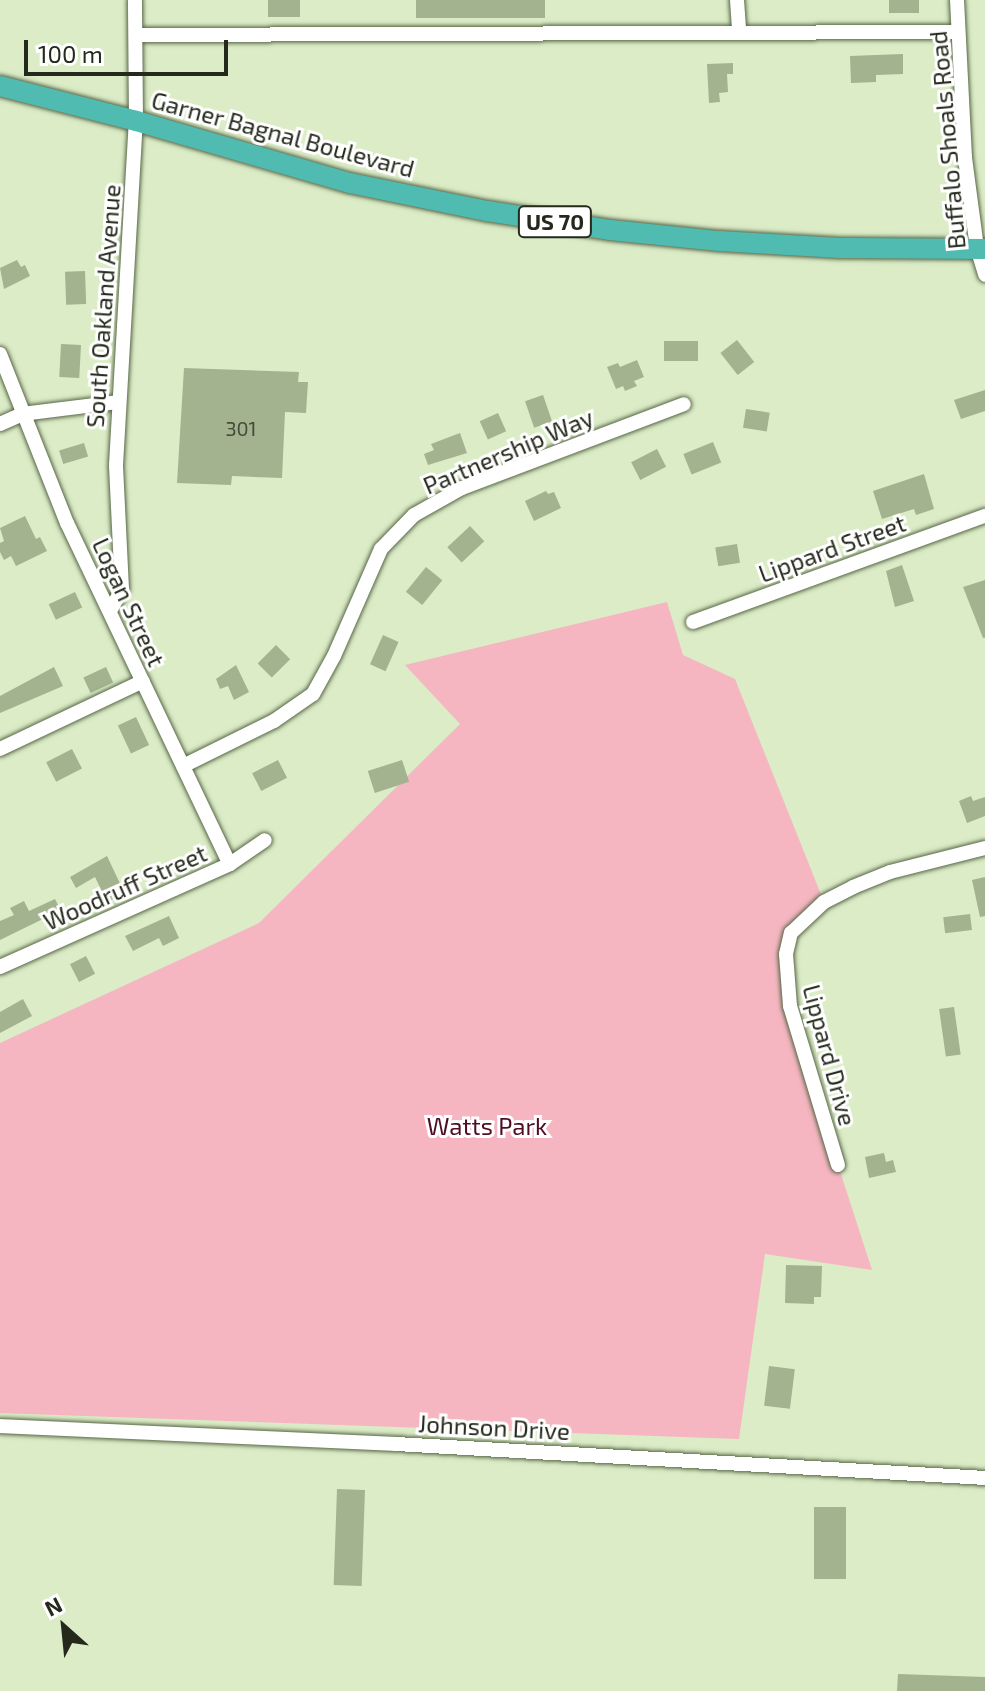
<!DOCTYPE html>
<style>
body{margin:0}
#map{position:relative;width:985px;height:1691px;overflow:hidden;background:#dbecc7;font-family:"Exo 2",sans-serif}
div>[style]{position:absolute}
.green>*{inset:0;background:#f5b6c1}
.building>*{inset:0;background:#a3b28f;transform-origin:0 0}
.roads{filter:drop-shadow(0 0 2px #586646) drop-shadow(0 0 2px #586646)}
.minor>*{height:14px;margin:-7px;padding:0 7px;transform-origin:7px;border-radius:7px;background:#fff}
.highway>*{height:20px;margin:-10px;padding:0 10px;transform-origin:10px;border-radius:10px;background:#50bbb1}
span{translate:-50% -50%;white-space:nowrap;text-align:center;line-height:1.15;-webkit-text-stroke:6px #fff;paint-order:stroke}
.number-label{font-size:20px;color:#444b39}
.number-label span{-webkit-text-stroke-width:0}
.shield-label span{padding:2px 6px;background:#fff;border:2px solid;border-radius:6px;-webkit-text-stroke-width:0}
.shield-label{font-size:22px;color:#24291c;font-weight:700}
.street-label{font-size:24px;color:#24291c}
.park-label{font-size:24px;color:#4f0d22}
.north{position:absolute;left:24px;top:1587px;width:80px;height:80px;-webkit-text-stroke:6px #fff;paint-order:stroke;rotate:333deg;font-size:22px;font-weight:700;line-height:32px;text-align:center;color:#24291c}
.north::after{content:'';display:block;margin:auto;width:28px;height:36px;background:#24291c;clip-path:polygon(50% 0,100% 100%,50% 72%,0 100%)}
.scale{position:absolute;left:24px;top:40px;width:204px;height:36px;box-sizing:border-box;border:4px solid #24291c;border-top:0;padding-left:10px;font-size:24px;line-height:28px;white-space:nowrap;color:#24291c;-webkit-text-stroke:6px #fff;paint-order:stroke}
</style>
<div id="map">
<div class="green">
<i style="clip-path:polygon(667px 602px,683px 655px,735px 679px,824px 902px,791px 933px,786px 975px,838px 1165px,872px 1270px,765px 1254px,739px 1439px,0 1413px,0 1043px,259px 923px,460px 724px,405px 665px)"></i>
</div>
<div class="building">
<i style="left:268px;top:0;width:32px;height:17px"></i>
<i style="left:416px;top:0;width:129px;height:18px"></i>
<i style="left:889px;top:0;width:30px;height:13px"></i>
<i style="clip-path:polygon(903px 54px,903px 74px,876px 75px,876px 82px,851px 83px,850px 56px)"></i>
<i style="clip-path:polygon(733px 63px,733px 74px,727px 74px,728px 92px,719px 93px,720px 102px,709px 103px,707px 64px)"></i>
<i style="clip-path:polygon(17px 260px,21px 267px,25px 265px,30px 276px,4px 289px,0 268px)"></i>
<i style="left:85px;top:271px;width:33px;height:20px;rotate:88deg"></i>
<i style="left:737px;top:340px;width:28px;height:21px;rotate:52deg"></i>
<i style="left:698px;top:341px;width:20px;height:34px;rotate:90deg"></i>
<i style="left:61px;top:344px;width:20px;height:33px;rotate:3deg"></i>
<i style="clip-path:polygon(637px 360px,644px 377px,634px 381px,637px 386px,625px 391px,623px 386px,616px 389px,607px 367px,618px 363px,620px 367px)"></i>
<i style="clip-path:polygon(184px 368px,299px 372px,298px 382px,308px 382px,306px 413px,285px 412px,282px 478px,232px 476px,231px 485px,177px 483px)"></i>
<i style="clip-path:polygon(985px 390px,985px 411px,961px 419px,954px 400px)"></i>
<i style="left:543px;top:395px;width:28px;height:19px;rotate:71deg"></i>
<i style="left:746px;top:409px;width:24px;height:19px;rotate:9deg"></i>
<i style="left:498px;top:413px;width:20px;height:20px;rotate:66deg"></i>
<i style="clip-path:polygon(460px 433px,467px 453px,428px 465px,424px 454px,434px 450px,431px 444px)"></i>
<i style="left:713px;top:442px;width:22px;height:32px;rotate:68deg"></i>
<i style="left:84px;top:443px;width:14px;height:26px;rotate:73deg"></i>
<i style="left:657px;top:449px;width:20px;height:29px;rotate:63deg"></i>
<i style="clip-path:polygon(924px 474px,934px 509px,916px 515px,914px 509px,882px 519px,873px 491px)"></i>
<i style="clip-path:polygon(546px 491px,548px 494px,554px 492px,561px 508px,534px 521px,525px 501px)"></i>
<i style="clip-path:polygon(25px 516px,36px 539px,40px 537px,47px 551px,16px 566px,11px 556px,4px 560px,0 552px,0 543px,4px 541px,0 528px)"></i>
<i style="left:470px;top:526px;width:21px;height:31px;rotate:47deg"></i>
<i style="left:737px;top:544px;width:19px;height:22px;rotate:81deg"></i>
<i style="clip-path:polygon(902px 565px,914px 601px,895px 607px,886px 571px)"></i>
<i style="left:426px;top:567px;width:21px;height:32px;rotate:39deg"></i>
<i style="clip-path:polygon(985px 580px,985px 638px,983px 638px,963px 587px)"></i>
<i style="left:75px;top:592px;width:17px;height:29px;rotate:65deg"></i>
<i style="left:383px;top:635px;width:17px;height:32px;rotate:24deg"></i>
<i style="left:276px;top:645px;width:20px;height:26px;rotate:45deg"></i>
<i style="clip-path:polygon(236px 665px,249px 692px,234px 700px,228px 686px,220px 689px,216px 679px)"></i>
<i style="clip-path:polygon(54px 667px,63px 686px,0 713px,0 696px)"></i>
<i style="left:106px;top:667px;width:17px;height:25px;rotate:65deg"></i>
<i style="left:136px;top:717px;width:31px;height:20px;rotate:65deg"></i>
<i style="left:72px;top:749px;width:22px;height:29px;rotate:63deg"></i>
<i style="left:278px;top:760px;width:20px;height:29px;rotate:63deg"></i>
<i style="left:402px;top:760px;width:23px;height:36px;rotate:72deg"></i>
<i style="clip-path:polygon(971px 796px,973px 801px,985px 797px,985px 816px,967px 823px,959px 801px)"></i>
<i style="clip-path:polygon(107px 856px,125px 894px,107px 902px,95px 877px,76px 888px,70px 877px)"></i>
<i style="clip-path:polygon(985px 877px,985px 916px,980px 917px,972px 880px)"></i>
<i style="clip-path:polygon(55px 899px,63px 915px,52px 921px,49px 916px,0 940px,0 921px,14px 915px,10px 908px,24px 901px,29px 911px)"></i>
<i style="left:970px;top:914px;width:16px;height:27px;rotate:83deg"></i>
<i style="clip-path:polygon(169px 916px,179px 938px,163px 946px,159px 938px,133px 951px,125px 936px)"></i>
<i style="left:86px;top:956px;width:20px;height:18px;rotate:63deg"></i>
<i style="clip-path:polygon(23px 999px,32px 1016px,0 1033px,0 1012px)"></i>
<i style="left:954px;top:1007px;width:48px;height:15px;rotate:82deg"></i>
<i style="clip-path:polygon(884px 1153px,886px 1162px,893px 1160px,896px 1172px,869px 1178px,865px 1157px)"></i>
<i style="clip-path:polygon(786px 1265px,822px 1266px,821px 1297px,814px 1297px,814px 1304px,785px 1303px)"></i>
<i style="left:769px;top:1366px;width:26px;height:40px;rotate:7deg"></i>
<i style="left:337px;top:1489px;width:28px;height:96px;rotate:2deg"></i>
<i style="left:814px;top:1507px;width:32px;height:72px"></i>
<i style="clip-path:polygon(898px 1674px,985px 1677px,985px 1691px,897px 1691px)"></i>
</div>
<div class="roads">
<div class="minor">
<i style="left:737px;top:0;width:31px;rotate:86deg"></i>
<i style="left:957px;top:0;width:158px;rotate:87.1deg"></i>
<i style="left:965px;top:158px;width:91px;rotate:82.4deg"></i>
<i style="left:977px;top:248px;width:28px;rotate:73deg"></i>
<i style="left:137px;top:35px;width:821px;rotate:-0.21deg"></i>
<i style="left:0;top:354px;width:182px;rotate:68.4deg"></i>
<i style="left:67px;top:523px;width:378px;rotate:64.5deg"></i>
<i style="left:0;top:424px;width:24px;rotate:-24deg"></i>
<i style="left:22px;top:414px;width:98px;rotate:-7.1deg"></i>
<i style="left:110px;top:611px;width:25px;rotate:-61deg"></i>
<i style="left:122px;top:589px;width:124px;rotate:-92.8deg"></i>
<i style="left:116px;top:465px;width:345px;rotate:-86.7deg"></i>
<i style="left:136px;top:121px;width:121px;rotate:-90.5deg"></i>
<i style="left:693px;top:622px;width:311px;rotate:-20deg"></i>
<i style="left:0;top:749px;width:158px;rotate:-25.4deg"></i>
<i style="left:183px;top:766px;width:102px;rotate:-26.3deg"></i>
<i style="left:274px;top:721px;width:47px;rotate:-34.7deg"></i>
<i style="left:313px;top:694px;width:43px;rotate:-61.1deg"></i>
<i style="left:334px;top:656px;width:117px;rotate:-66.3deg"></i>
<i style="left:381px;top:549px;width:47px;rotate:-45.9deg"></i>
<i style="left:414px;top:515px;width:55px;rotate:-29.4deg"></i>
<i style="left:462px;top:488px;width:237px;rotate:-20.7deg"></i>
<i style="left:0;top:967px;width:252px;rotate:-24.1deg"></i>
<i style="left:230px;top:864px;width:42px;rotate:-34.4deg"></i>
<i style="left:838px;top:1165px;width:166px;rotate:-106.8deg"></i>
<i style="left:790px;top:1006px;width:52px;rotate:-94.4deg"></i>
<i style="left:786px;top:954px;width:22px;rotate:-77deg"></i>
<i style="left:791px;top:933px;width:45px;rotate:-43.2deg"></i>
<i style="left:824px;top:902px;width:33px;rotate:-27deg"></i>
<i style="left:853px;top:887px;width:40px;rotate:-22deg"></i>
<i style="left:890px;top:872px;width:98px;rotate:-14.2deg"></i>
<i style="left:0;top:1426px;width:396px;rotate:2.6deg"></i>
<i style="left:396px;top:1444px;width:590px;rotate:3.3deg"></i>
</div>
<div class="highway">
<i style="left:0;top:86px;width:140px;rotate:14.4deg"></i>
<i style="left:136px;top:121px;width:223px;rotate:16.2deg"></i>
<i style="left:350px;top:183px;width:140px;rotate:11.6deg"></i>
<i style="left:487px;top:211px;width:124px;rotate:8.8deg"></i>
<i style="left:610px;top:230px;width:110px;rotate:5.8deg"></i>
<i style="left:719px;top:241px;width:121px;rotate:3.3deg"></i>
<i style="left:840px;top:248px;width:145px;rotate:0.4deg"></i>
</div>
</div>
<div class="number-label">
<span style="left:241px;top:428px">301</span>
</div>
<div class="shield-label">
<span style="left:555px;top:222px">US 70</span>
</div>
<div class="street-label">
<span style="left:283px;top:134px;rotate:15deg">Garner Bagnal Boulevard</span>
<span style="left:947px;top:140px;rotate:-95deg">Buffalo Shoals Road</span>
<span style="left:103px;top:306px;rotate:-86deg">South Oakland Avenue</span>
<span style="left:508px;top:451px;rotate:-23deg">Partnership Way</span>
<span style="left:832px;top:548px;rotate:-20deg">Lippard Street</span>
<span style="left:129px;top:602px;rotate:65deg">Logan Street</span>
<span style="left:125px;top:887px;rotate:-24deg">Woodruff Street</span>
<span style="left:830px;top:1055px;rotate:75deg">Lippard Drive</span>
<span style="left:494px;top:1427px;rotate:3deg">Johnson Drive</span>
</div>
<div class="park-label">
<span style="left:487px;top:1126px">Watts Park</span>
</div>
<div class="north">N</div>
<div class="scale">100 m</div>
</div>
